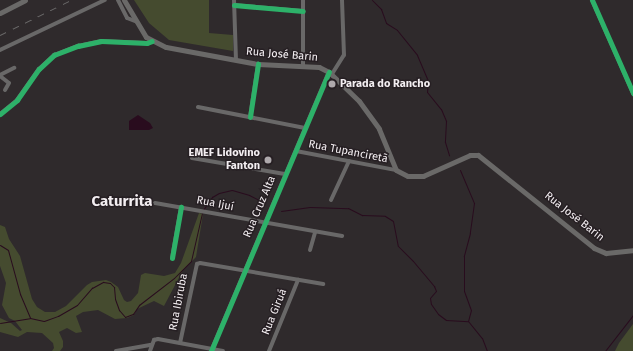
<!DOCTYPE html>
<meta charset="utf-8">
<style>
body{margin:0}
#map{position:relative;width:633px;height:351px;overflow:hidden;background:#2f2a2c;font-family:"Fira Sans",sans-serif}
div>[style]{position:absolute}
.green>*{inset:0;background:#454b2f}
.water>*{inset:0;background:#290c1e}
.stream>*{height:1px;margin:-0.5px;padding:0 0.5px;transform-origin:0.5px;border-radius:0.5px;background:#290c1e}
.minor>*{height:4px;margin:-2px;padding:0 2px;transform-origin:2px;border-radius:2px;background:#696868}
.major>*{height:5px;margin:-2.5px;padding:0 2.5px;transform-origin:2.5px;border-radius:2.5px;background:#6a6968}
.rail>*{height:1px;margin-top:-0.5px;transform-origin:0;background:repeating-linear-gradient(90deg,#6a6969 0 7px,transparent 0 14px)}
.cycleway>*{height:5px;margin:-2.5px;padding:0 2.5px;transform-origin:2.5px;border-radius:2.5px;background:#2db169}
.dots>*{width:11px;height:11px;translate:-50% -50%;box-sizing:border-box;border:2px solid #261f23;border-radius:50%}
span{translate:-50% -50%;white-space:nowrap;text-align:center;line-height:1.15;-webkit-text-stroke:3px #261f23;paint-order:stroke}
.street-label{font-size:11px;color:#f3eef1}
.poi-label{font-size:11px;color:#f3eef1;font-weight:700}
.left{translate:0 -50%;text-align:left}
.right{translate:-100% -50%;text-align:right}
.district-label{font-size:15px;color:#f3eef1;font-weight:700}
</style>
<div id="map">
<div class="green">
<i style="clip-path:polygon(134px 0,209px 0,209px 33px,233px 35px,233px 51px,169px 40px,149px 23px)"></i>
<i style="clip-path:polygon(199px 213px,203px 214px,196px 257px,183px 270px,164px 306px,154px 301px,137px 309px,134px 315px,127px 318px,115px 319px,98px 310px,83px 312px,76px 316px,82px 332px,76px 333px,67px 328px,59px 332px,63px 341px,63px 347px,60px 351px,52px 351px,54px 348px,53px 343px,42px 333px,27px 332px,18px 337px,0 332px,0 318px,11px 323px,20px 331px,22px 330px,15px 321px,9px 318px,2px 305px,6px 283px,0 266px,0 225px,5px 227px,9px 239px,20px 256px,32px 299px,37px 307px,45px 312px,55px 312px,66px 306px,87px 285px,92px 282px,106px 280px,111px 282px,118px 287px,124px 300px,127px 302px,131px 301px,138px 293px,141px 275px,145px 273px,164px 276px,175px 273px,181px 263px)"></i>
<i style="clip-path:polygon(633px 324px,633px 351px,615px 351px,619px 343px)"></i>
</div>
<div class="water">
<i style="clip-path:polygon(138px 115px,150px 123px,153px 128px,149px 130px,129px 130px,129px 121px)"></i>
</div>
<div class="stream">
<i style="left:372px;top:0;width:13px;rotate:45deg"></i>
<i style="left:381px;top:9px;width:15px;rotate:70deg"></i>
<i style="left:386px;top:23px;width:13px;rotate:32deg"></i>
<i style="left:397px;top:30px;width:32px;rotate:51deg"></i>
<i style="left:417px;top:55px;width:28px;rotate:67deg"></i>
<i style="left:428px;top:81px;width:11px;rotate:95deg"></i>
<i style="left:427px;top:92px;width:22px;rotate:51deg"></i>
<i style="left:441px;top:109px;width:13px;rotate:67deg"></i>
<i style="left:446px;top:121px;width:21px;rotate:93deg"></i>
<i style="left:445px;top:142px;width:14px;rotate:73deg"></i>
<i style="left:460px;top:170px;width:36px;rotate:67deg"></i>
<i style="left:474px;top:203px;width:30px;rotate:98deg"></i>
<i style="left:470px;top:233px;width:24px;rotate:105deg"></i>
<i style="left:464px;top:256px;width:35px;rotate:90deg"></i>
<i style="left:464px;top:291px;width:20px;rotate:70deg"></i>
<i style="left:471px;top:310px;width:11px;rotate:105deg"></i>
<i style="left:203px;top:210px;width:16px;rotate:-55deg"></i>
<i style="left:212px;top:197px;width:8px;rotate:-30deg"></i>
<i style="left:219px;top:193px;width:13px;rotate:-13deg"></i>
<i style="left:232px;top:190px;width:18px;rotate:16deg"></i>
<i style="left:249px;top:195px;width:18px;rotate:27deg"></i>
<i style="left:281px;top:211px;width:29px;rotate:-8deg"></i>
<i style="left:310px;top:207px;width:38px;rotate:2deg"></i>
<i style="left:348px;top:208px;width:16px;rotate:27deg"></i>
<i style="left:362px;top:215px;width:23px;rotate:2deg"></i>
<i style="left:385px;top:216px;width:9px;rotate:32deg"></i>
<i style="left:393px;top:221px;width:25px;rotate:79deg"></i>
<i style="left:398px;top:246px;width:21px;rotate:45deg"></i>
<i style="left:413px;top:261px;width:33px;rotate:50deg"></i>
<i style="left:434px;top:286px;width:5px;rotate:68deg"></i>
<i style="left:436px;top:291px;width:9px;rotate:131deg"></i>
<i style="left:430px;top:298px;width:6px;rotate:81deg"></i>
<i style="left:431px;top:304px;width:12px;rotate:55deg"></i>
<i style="left:438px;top:314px;width:10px;rotate:37deg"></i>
<i style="left:446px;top:320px;width:22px;rotate:3deg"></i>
<i style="left:468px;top:321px;width:22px;rotate:51deg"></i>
<i style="left:482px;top:338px;width:14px;rotate:69deg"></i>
<i style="left:0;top:245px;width:9px;rotate:32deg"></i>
<i style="left:8px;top:250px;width:46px;rotate:74.7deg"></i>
<i style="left:20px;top:294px;width:26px;rotate:67deg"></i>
<i style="left:0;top:323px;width:30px;rotate:-9deg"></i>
<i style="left:30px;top:318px;width:14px;rotate:12deg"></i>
<i style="left:44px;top:321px;width:15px;rotate:-20deg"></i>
<i style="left:58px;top:316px;width:22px;rotate:-30deg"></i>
<i style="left:77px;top:305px;width:23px;rotate:-49deg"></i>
<i style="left:92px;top:288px;width:13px;rotate:-29deg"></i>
<i style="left:103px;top:282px;width:7px;rotate:8deg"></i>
<i style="left:110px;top:283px;width:6px;rotate:45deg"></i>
<i style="left:114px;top:287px;width:12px;rotate:85deg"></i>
<i style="left:115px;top:299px;width:12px;rotate:70deg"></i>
<i style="left:119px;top:310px;width:9px;rotate:49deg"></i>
<i style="left:125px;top:317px;width:9px;rotate:-21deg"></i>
<i style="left:133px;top:314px;width:11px;rotate:-56deg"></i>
<i style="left:139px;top:305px;width:44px;rotate:-37.6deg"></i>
<i style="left:174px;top:278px;width:24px;rotate:-45deg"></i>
<i style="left:191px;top:261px;width:49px;rotate:-77.1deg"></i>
<i style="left:605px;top:351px;width:46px;rotate:-52.1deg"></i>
</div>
<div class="minor">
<i style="left:118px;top:0;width:20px;rotate:63deg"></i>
<i style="left:127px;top:18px;width:9px;rotate:21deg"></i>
<i style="left:234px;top:0;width:60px;rotate:88.1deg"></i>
<i style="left:303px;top:0;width:65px;rotate:90deg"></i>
<i style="left:592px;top:0;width:102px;rotate:66.2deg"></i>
<i style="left:234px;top:5px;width:69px;rotate:5deg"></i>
<i style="left:0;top:50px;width:116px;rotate:-25.5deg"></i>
<i style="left:332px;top:74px;width:22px;rotate:-58deg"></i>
<i style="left:344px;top:55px;width:55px;rotate:-92.1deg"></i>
<i style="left:0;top:75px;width:16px;rotate:-27deg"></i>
<i style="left:0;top:76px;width:11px;rotate:38deg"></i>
<i style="left:9px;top:83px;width:8px;rotate:120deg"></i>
<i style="left:198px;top:107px;width:109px;rotate:11.1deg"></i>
<i style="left:0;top:114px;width:22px;rotate:-39deg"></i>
<i style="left:17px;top:100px;width:38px;rotate:-55deg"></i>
<i style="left:39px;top:69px;width:21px;rotate:-43deg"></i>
<i style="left:54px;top:55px;width:26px;rotate:-21deg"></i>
<i style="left:78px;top:46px;width:24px;rotate:-12deg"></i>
<i style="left:101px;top:41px;width:46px;rotate:2.5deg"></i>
<i style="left:147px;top:43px;width:5px;rotate:-22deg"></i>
<i style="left:250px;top:117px;width:54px;rotate:-81.4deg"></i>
<i style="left:296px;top:151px;width:102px;rotate:10.8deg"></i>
<i style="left:192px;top:158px;width:94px;rotate:9.8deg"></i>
<i style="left:331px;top:200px;width:43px;rotate:-65.2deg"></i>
<i style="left:155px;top:203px;width:190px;rotate:10deg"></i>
<i style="left:310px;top:250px;width:19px;rotate:-74deg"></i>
<i style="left:172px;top:258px;width:52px;rotate:-80deg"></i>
<i style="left:180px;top:343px;width:81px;rotate:-77.9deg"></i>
<i style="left:197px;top:264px;width:3px;rotate:-18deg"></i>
<i style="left:200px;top:263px;width:125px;rotate:9.7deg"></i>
<i style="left:116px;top:351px;width:36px;rotate:-10deg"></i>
<i style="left:150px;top:351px;width:12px;rotate:-70deg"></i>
<i style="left:154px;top:340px;width:4px;rotate:-14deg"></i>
<i style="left:158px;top:339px;width:66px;rotate:10.5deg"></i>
<i style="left:211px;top:351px;width:303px;rotate:-67.1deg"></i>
<i style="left:269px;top:351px;width:77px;rotate:-67.8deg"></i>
</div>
<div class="major">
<i style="left:124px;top:0;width:43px;rotate:59.3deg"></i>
<i style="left:146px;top:37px;width:22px;rotate:27deg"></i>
<i style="left:166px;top:47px;width:94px;rotate:10.5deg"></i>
<i style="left:258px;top:64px;width:61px;rotate:2.8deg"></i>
<i style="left:319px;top:67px;width:11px;rotate:27deg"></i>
<i style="left:329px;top:72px;width:42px;rotate:44deg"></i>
<i style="left:359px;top:101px;width:34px;rotate:54deg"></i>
<i style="left:379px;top:129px;width:44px;rotate:67.5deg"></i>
<i style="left:396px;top:170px;width:13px;rotate:27deg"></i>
<i style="left:408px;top:176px;width:15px"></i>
<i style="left:423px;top:176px;width:51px;rotate:-24.1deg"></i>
<i style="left:470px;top:155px;width:8px"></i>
<i style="left:478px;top:155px;width:149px;rotate:38.7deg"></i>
<i style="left:594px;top:248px;width:13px;rotate:23deg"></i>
<i style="left:606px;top:253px;width:27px;rotate:-6deg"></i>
<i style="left:0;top:13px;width:28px;rotate:-27deg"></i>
</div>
<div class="rail">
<i style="left:0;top:35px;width:79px;rotate:-26.2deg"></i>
</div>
<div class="cycleway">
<i style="left:592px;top:0;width:102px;rotate:66.2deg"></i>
<i style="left:234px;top:5px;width:69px;rotate:5deg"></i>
<i style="left:0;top:114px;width:22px;rotate:-39deg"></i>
<i style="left:17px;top:100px;width:38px;rotate:-55deg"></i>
<i style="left:39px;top:69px;width:21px;rotate:-43deg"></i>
<i style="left:54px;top:55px;width:26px;rotate:-21deg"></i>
<i style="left:78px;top:46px;width:24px;rotate:-12deg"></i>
<i style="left:101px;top:41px;width:46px;rotate:2.5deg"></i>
<i style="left:147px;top:43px;width:5px;rotate:-22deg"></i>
<i style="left:250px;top:117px;width:54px;rotate:-81.4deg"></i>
<i style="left:172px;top:258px;width:52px;rotate:-80deg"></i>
<i style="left:211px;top:351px;width:303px;rotate:-67.1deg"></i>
</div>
<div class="dots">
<i style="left:332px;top:84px;background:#aea9ac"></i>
<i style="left:268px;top:160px;background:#aea9ac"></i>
</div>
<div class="street-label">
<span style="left:282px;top:55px;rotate:5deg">Rua José Barin</span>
<span style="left:348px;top:152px;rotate:11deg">Rua Tupanciretã</span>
<span style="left:215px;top:204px;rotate:11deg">Rua Ijuí</span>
<span style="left:260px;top:207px;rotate:-67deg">Rua Cruz Alta</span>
<span style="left:574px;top:217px;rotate:38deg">Rua José Barin</span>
<span style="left:179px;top:302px;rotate:-79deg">Rua Ibiruba</span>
<span style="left:275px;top:312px;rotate:-68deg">Rua Giruá</span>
</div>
<div class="poi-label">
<span class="left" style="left:340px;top:84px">Parada do Rancho</span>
<span class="right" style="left:260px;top:160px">EMEF Lidovino<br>Fanton</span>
</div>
<div class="district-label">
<span style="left:122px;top:202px">Caturrita</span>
</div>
</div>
